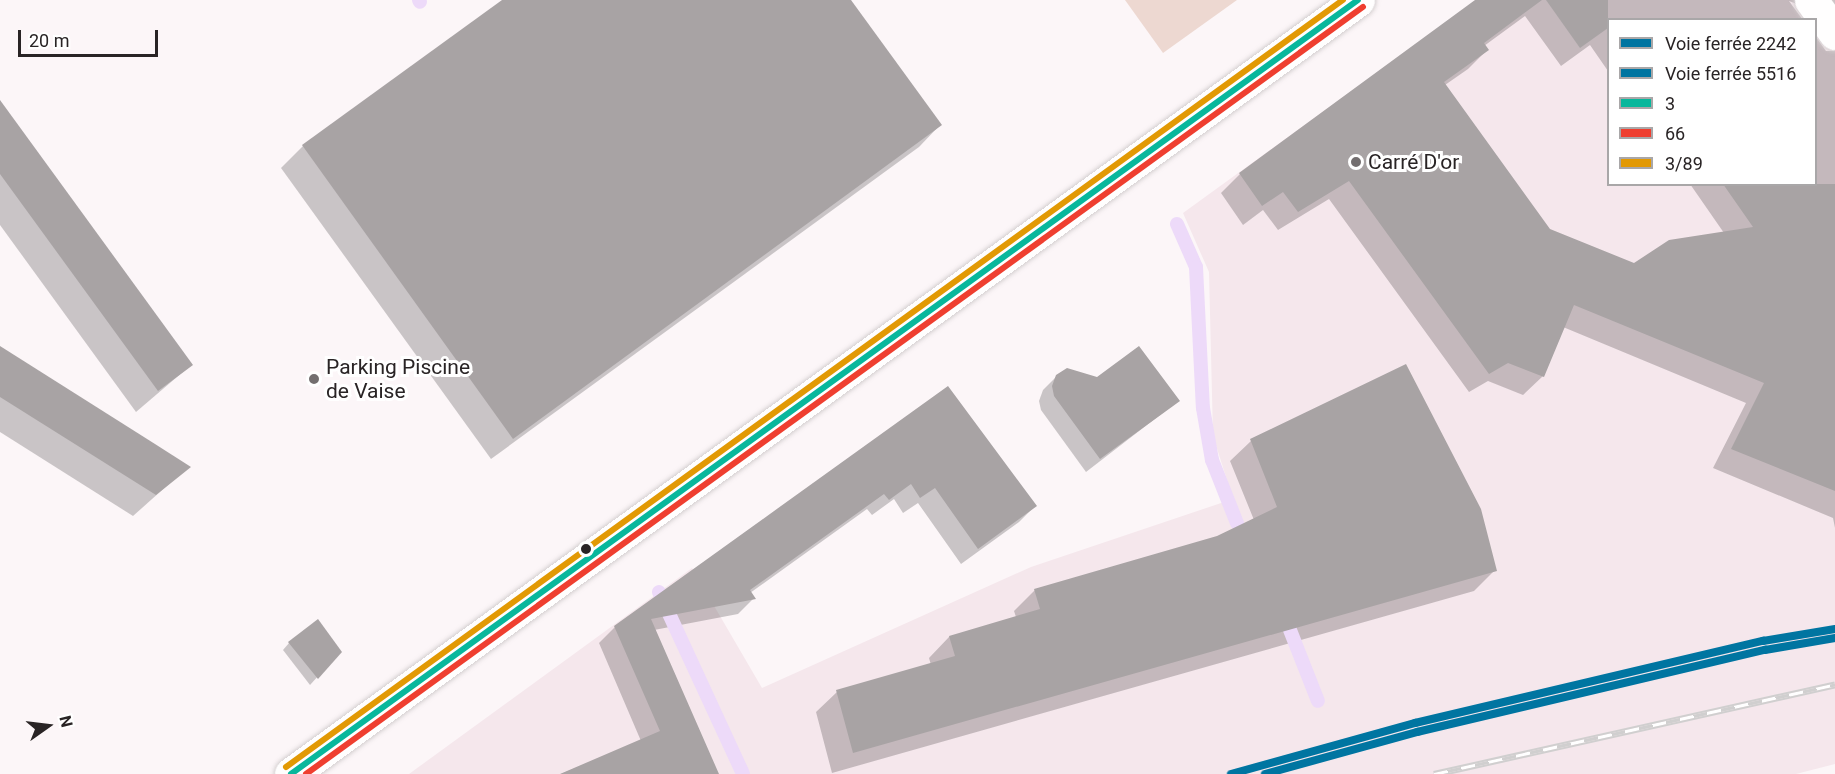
<!DOCTYPE html>
<meta charset="utf-8">
<style>
body{margin:0}
#map{position:relative;width:1835px;height:774px;overflow:hidden;background:#fcf6f8;font-family:Roboto,sans-serif}
div>[style]{position:absolute}
.built>*{inset:0;background:#f5e7ec}
.green>*{inset:0;background:#edd8d1}
.shadow>*{inset:0;background:#0003}
.stream>*{height:14px;margin:-7px;padding:0 7px;transform-origin:7px;border-radius:7px;background:#eddaf9}
.building>*{inset:0;background:#a8a3a4}
.roads{filter:drop-shadow(0 0 2px #d4cfd0) drop-shadow(0 0 2px #d4cfd0)}
.minor>*{height:33px;margin:-16.5px;padding:0 16.5px;transform-origin:16.5px;border-radius:16.5px;background:#fffefe}
.major>*{height:33px;margin:-16.5px;padding:0 16.5px;transform-origin:16.5px;border-radius:16.5px;background:#fffefe}
.rail>*{height:7px;margin-top:-3.5px;transform-origin:0;background:repeating-linear-gradient(90deg,#fff 0 14px,#d0cfcf 0 28px);box-sizing:border-box;border-block:2px solid #d0cfcf}
.bus-1>*{height:6px;margin:-3px;padding:0 3px;transform-origin:3px;border-radius:3px;background:#08b79c}
.bus-2>*{height:6px;margin:-3px;padding:0 3px;transform-origin:3px;border-radius:3px;background:#ef3f30}
.bus-3>*{height:6px;margin:-3px;padding:0 3px;transform-origin:3px;border-radius:3px;background:#e29904}
.rail-1>*{height:8px;margin:-4px;padding:0 4px;transform-origin:4px;border-radius:4px;background:#0075a1}
.rail-2>*{height:8px;margin:-4px;padding:0 4px;transform-origin:4px;border-radius:4px;background:#0075a1}
.dots>*{width:16px;height:16px;translate:-50% -50%;box-sizing:border-box;border:3px solid #fff;border-radius:50%}
span{translate:-50% -50%;white-space:nowrap;text-align:center;line-height:1.15;-webkit-text-stroke:6px #fff;paint-order:stroke}
.poi-label{font-size:21px;color:#292425}
.left{translate:0 -50%;text-align:left}
.legend{position:absolute;left:1607px;top:18px;width:210px;height:168px;box-sizing:border-box;background:#fff;border:2px solid #a9a7a8;margin:0;padding:8px 10px;list-style:none;font-size:18px;color:#292425}
.legend li{display:flex;align-items:center;gap:12px;height:30px}
.legend b{width:30px;border:2px solid #a9a7a8}
.north{position:absolute;left:18px;top:696px;width:60px;height:60px;-webkit-text-stroke:4px #fff;paint-order:stroke;rotate:76deg;font-size:16px;font-weight:700;line-height:24px;text-align:center;color:#292425}
.north::after{content:'';display:block;margin:auto;width:21px;height:27px;background:#292425;clip-path:polygon(50% 0,100% 100%,50% 72%,0 100%)}
.scale{position:absolute;left:18px;top:30px;width:140px;height:27px;box-sizing:border-box;border:3px solid #292425;border-top:0;padding-left:8px;font-size:18px;line-height:21px;white-space:nowrap;color:#292425;-webkit-text-stroke:4px #fff;paint-order:stroke}
</style>
<div id="map">
<div class="built">
<i style="clip-path:polygon(evenodd,1477px 0,1835px 0,1835px 764px,1796px 774px,409px 774px,692px 568px,762px 688px,1031px 567px,1233px 499px,1213px 436px,1209px 272px,1183px 213px,1477px 0,1608px 20px,1816px 20px,1816px 184px,1608px 184px,1608px 20px)"></i>
</div>
<div class="green">
<i style="clip-path:polygon(1125px 0,1237px 0,1163px 53px)"></i>
</div>
<div class="shadow">
<i style="clip-path:polygon(504px 0,849px 0,940px 125px,919px 147px,491px 459px,281px 168px,303px 146px)"></i>
<i style="clip-path:polygon(1480px 0,1835px 0,1835px 51px,1807px 8px,1789px 1px,1803px 20px,1608px 20px,1608px 71px,1590px 45px,1561px 66px,1525px 16px,1484px 46px,1487px 50px,1468px 69px,1445px 85px,1549px 231px,1634px 265px,1724px 233px,1690px 184px,1816px 184px,1816px 37px,1826px 51px,1835px 51px,1835px 528px,1833px 518px,1713px 468px,1746px 403px,1563px 327px,1543px 376px,1523px 395px,1488px 381px,1469px 392px,1329px 199px,1278px 230px,1263px 210px,1243px 225px,1221px 193px,1240px 174px)"></i>
<i style="clip-path:polygon(0 103px,191px 365px,136px 412px,0 225px)"></i>
<i style="clip-path:polygon(0 348px,188px 467px,133px 516px,0 432px)"></i>
<i style="clip-path:polygon(1057px 376px,1097px 379px,1178px 401px,1086px 472px,1041px 410px,1039px 401px,1043px 390px)"></i>
<i style="clip-path:polygon(948px 388px,1035px 506px,1019px 522px,961px 564px,918px 503px,903px 513px,894px 499px,872px 515px,867px 509px,750px 593px,754px 598px,738px 614px,654px 630px,718px 774px,561px 774px,641px 741px,599px 643px,615px 627px)"></i>
<i style="clip-path:polygon(1251px 441px,1495px 570px,1474px 591px,832px 773px,816px 712px,837px 692px,931px 665px,929px 658px,949px 637px,1016px 617px,1014px 611px,1035px 590px,1218px 538px,1254px 520px,1230px 461px)"></i>
<i style="clip-path:polygon(289px 643px,340px 652px,310px 685px,283px 650px)"></i>
</div>
<div class="stream">
<i style="left:419px;top:0;width:2px;rotate:63deg"></i>
<i style="left:1177px;top:224px;width:47px;rotate:66.2deg"></i>
<i style="left:1196px;top:267px;width:141px;rotate:87.2deg"></i>
<i style="left:1203px;top:408px;width:53px;rotate:80.2deg"></i>
<i style="left:1212px;top:460px;width:68px;rotate:68.4deg"></i>
<i style="left:659px;top:592px;width:200px;rotate:65.2deg"></i>
<i style="left:1290px;top:630px;width:76px;rotate:68.5deg"></i>
</div>
<div class="building">
<i style="clip-path:polygon(502px 0,851px 0,942px 125px,513px 439px,302px 145px)"></i>
<i style="clip-path:polygon(1475px 0,1542px 0,1484px 43px,1489px 50px,1444px 82px,1550px 229px,1634px 263px,1669px 240px,1753px 227px,1723px 184px,1835px 184px,1835px 491px,1731px 449px,1764px 383px,1574px 305px,1544px 377px,1508px 363px,1489px 374px,1349px 181px,1298px 212px,1283px 192px,1262px 206px,1239px 173px)"></i>
<i style="clip-path:polygon(1546px 0,1608px 0,1608px 28px,1580px 48px)"></i>
<i style="clip-path:polygon(0 100px,193px 365px,158px 391px,0 174px)"></i>
<i style="clip-path:polygon(0 346px,155px 444px,191px 467px,156px 495px,0 397px)"></i>
<i style="clip-path:polygon(1139px 346px,1180px 401px,1100px 459px,1054px 396px,1052px 386px,1056px 375px,1067px 368px,1097px 377px)"></i>
<i style="clip-path:polygon(1406px 364px,1481px 509px,1497px 571px,853px 753px,836px 690px,955px 656px,949px 636px,1040px 609px,1034px 589px,1217px 536px,1277px 507px,1250px 439px)"></i>
<i style="clip-path:polygon(948px 386px,1037px 506px,978px 549px,935px 488px,920px 498px,911px 484px,889px 500px,884px 494px,750px 590px,756px 599px,651px 619px,719px 774px,560px 774px,660px 731px,614px 626px)"></i>
<i style="clip-path:polygon(318px 619px,342px 652px,318px 679px,288px 642px)"></i>
</div>
<div class="roads">
<div class="minor">
<i style="left:1811px;top:0;width:41px;rotate:54deg"></i>
</div>
<div class="major">
<i style="left:291px;top:774px;width:1318px;rotate:-35.96deg"></i>
</div>
</div>
<div class="rail">
<i style="left:1434px;top:774px;width:411px;rotate:-12.6deg"></i>
</div>
<div class="bus-1">
<i style="left:291px;top:774px;width:1318px;rotate:-35.96deg"></i>
</div>
<div class="bus-2">
<i style="left:306px;top:774px;width:1306px;rotate:-35.97deg"></i>
</div>
<div class="bus-3">
<i style="left:286px;top:767px;width:1306px;rotate:-35.97deg"></i>
</div>
<div class="rail-1">
<i style="left:1231px;top:774px;width:191px;rotate:-15.5deg"></i>
<i style="left:1415px;top:723px;width:358px;rotate:-13.3deg"></i>
<i style="left:1763px;top:641px;width:73px;rotate:-9.5deg"></i>
</div>
<div class="rail-2">
<i style="left:1265px;top:774px;width:158px;rotate:-15.4deg"></i>
<i style="left:1417px;top:732px;width:358px;rotate:-13.3deg"></i>
<i style="left:1765px;top:650px;width:71px;rotate:-9.7deg"></i>
</div>
<div class="dots">
<i style="left:1356px;top:162px;background:#736e6f"></i>
<i style="left:314px;top:379px;background:#736e6f"></i>
<i style="left:586px;top:549px;background:#292425"></i>
</div>
<div class="poi-label">
<span class="left" style="left:1368px;top:162px">Carré D'or</span>
<span class="left" style="left:326px;top:379px">Parking Piscine<br>de Vaise</span>
</div>
<ul class="legend">
<li><b style="height:8px;background:#0075a1"></b>Voie ferrée 2242</li>
<li><b style="height:8px;background:#0075a1"></b>Voie ferrée 5516</li>
<li><b style="height:8px;background:#08b79c"></b>3</li>
<li><b style="height:8px;background:#ef3f30"></b>66</li>
<li><b style="height:8px;background:#e29904"></b>3/89</li>
</ul>
<div class="north">N</div>
<div class="scale">20 m</div>
</div>
